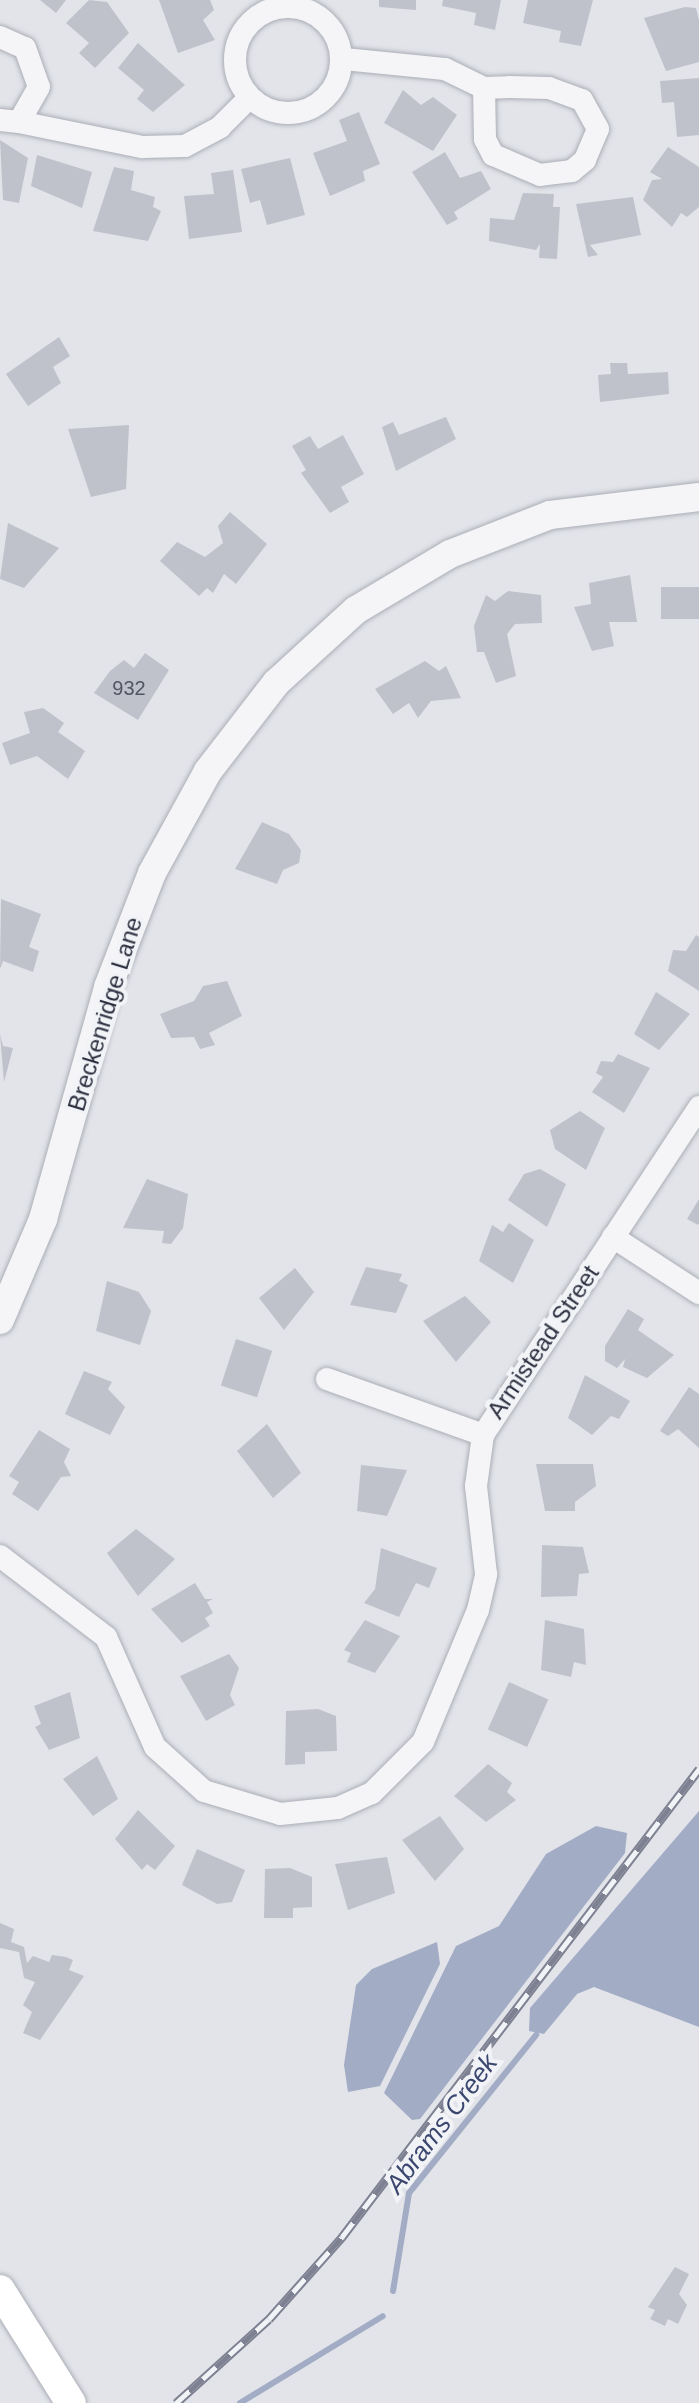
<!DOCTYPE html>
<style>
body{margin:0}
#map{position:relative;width:699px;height:2403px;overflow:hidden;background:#e2e4e9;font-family:Arial,sans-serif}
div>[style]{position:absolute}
.water>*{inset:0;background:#a2acc5}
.stream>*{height:6px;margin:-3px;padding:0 3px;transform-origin:3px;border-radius:3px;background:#a2acc5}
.building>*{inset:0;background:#c0c2cb;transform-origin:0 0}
.roads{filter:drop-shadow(0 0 2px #abaeb6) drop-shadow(0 0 2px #abaeb6)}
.minor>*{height:22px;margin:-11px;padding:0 11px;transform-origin:11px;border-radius:11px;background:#f5f5f8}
.minor>.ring{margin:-11px;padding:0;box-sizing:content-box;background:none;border:22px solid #f5f5f8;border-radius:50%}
.tertiary>*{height:28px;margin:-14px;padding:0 14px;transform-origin:14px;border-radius:14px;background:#f5f5f8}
.secondary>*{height:30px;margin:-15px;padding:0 15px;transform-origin:15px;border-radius:15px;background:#fff}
.rail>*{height:9px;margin-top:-4.5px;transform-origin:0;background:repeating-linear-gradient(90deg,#f2f3f7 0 18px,#7e8191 0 36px);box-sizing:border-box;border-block:2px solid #7e8191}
span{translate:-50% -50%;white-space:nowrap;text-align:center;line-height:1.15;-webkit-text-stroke:8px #f2f3f7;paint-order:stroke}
.number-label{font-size:20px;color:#515462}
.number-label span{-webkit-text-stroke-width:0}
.street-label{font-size:24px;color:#2c2f3f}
.water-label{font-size:26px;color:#3b476f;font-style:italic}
</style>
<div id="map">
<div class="water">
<i style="clip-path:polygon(699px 1811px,699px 2027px,594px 1987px,577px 1994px,544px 2034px,529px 2031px,530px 2008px)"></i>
<i style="clip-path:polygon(596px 1826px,627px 1833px,625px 1853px,420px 2119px,412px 2120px,384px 2093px,456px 1946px,499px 1926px,546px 1854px)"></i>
<i style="clip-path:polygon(437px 1942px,440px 1964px,380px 2086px,348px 2092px,344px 2065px,356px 1985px,372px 1969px)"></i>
</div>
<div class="stream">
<i style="left:393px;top:2291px;width:99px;rotate:-80.7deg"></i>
<i style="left:409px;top:2193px;width:203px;rotate:-51.2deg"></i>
<i style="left:240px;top:2403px;width:167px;rotate:-31.3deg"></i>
</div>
<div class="building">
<i style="clip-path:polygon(40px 0,66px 0,56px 13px)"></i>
<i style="clip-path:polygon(89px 0,107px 2px,129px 33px,95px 68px,79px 53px,89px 43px,66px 23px)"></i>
<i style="clip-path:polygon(159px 0,210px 0,214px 10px,203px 20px,215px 40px,178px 53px)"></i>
<i style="clip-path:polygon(379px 0,416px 0,416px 10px,379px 7px)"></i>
<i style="clip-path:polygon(443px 0,501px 0,495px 30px,474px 25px,476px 13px,442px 6px)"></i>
<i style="clip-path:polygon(528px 0,593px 0,581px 46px,559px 42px,561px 31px,523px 23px)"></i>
<i style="clip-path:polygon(685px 7px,696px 8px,699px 20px,699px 62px,666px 71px,644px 18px)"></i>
<i style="clip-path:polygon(138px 43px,185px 85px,153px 112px,137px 99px,144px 90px,118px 68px)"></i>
<i style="clip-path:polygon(699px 78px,699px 135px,677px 137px,674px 102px,662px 103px,660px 81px)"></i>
<i style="clip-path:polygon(403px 90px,421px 105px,433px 97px,457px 115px,433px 151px,384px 123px)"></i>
<i style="clip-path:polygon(359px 112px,380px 164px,363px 171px,365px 181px,330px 196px,313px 153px,347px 141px,339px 120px)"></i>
<i style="clip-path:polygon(0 140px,28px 158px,19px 203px,3px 200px)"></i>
<i style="clip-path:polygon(668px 147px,699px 167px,699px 207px,687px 217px,681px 213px,672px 227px,643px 200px,652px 180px,662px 179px,650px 172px)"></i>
<i style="clip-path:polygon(445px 152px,460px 178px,481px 171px,491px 189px,454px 212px,458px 219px,447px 225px,412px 172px)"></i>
<i style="clip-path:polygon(37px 155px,92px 172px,82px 208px,31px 186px)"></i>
<i style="clip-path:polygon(290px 158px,305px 215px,267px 225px,260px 200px,250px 203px,241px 169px)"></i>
<i style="clip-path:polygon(114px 167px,134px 171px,131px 190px,155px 197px,153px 207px,161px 211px,148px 241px,93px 231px)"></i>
<i style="clip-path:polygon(233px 170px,242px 232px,189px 239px,184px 196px,214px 194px,211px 173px)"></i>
<i style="clip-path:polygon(523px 193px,554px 194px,553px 207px,560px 207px,557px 259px,539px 258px,540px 244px,536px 250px,489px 241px,490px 218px,514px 220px)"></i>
<i style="clip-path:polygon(633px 197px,641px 235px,590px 245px,598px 255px,588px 257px,576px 204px)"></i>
<i style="clip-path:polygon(59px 337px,70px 356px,53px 367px,61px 383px,28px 406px,6px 374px)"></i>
<i style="clip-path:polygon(610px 363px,627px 363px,628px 374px,668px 372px,669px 394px,600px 402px,598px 375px,611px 374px)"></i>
<i style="clip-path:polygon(446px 417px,456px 439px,396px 471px,382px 427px,393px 422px,399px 435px)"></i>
<i style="clip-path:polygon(129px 425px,126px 489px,91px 497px,68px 429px)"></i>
<i style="clip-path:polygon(343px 435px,364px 474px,341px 487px,349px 502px,330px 513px,301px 473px,306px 470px,292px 446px,310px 436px,318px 449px)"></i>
<i style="clip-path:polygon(230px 512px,267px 544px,236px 584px,224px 574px,213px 593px,207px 588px,199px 596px,160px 561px,177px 542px,205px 557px,223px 543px,218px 526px)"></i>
<i style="clip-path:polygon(8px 523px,59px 548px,24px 588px,0 579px)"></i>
<i style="clip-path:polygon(630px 575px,637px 622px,609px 622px,614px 646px,592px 651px,574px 607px,591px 604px,589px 583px)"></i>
<i style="left:661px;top:587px;width:38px;height:32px"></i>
<i style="clip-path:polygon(508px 591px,541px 595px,542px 623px,515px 624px,507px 634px,516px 676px,496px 683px,484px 652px,477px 652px,474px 626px,486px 595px,495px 601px)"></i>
<i style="clip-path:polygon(145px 653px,169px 670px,138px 720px,94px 693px,110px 671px,124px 660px,134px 668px)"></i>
<i style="clip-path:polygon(425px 661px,439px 671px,446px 666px,461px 698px,431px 701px,418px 718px,409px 703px,393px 714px,375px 689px)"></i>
<i style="clip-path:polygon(43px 708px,64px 723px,58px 732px,85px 751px,68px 779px,37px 756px,10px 765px,2px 743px,30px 733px,24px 712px)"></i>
<i style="clip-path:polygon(262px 822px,289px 834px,301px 850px,299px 863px,283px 870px,277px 884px,235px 869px)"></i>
<i style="clip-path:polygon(1px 899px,41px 914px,29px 947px,39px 951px,33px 972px,3px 961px,0 969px)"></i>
<i style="clip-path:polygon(696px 935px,699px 937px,699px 991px,668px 971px,673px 950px,686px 951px)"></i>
<i style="clip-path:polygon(227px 981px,242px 1016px,209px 1033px,215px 1045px,200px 1049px,194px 1037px,171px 1038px,160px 1014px,194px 1001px,203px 986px)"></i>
<i style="clip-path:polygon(656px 992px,690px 1014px,659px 1050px,634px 1034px)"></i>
<i style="clip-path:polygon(0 1034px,3px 1046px,13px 1048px,4px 1082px)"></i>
<i style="clip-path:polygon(618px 1054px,650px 1068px,624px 1113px,592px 1092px,603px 1077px,596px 1073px,601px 1061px,613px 1062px)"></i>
<i style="clip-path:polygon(580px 1111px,605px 1128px,586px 1170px,555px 1149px,550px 1130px)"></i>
<i style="clip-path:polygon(540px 1169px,566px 1184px,547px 1227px,508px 1200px,524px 1174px)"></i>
<i style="clip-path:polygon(147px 1179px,188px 1194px,183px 1228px,171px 1244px,162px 1243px,164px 1231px,123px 1228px)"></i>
<i style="clip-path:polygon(699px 1199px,699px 1223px,698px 1225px,687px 1219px)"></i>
<i style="clip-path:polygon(509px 1223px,534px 1240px,513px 1283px,479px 1261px,492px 1225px,503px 1232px)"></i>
<i style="clip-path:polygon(366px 1267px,402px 1274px,399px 1281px,408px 1285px,396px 1313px,350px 1305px)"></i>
<i style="clip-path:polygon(295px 1268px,314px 1292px,284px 1330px,259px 1298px)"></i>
<i style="clip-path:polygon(107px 1281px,139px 1292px,151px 1311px,140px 1345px,96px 1331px)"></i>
<i style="clip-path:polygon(465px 1296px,491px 1322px,456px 1362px,423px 1321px)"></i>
<i style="clip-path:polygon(628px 1309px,644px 1319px,638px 1330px,674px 1355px,647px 1378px,623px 1367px,625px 1359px,617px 1368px,605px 1361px,605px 1346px)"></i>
<i style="left:236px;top:1339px;width:38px;height:49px;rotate:18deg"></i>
<i style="clip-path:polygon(84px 1371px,112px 1382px,108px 1389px,125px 1407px,110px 1435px,65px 1414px)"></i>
<i style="clip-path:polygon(585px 1375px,630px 1401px,619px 1419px,611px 1416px,592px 1435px,568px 1418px)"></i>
<i style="clip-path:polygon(689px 1387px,699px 1394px,699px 1448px,678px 1429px,668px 1436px,660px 1431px)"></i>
<i style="clip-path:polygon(267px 1424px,301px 1473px,273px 1498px,237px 1451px)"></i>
<i style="clip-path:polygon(39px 1430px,70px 1449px,64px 1462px,71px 1476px,61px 1477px,38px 1511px,12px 1494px,19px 1482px,9px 1476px)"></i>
<i style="clip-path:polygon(536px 1464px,593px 1464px,596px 1486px,575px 1502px,575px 1511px,545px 1511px)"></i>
<i style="clip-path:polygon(361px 1465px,407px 1470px,387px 1516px,357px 1511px)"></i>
<i style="clip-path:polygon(136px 1529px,175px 1559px,138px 1596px,107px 1553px)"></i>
<i style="clip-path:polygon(542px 1545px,583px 1547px,589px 1573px,579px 1574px,577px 1596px,541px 1597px)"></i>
<i style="clip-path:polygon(381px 1548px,437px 1568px,429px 1588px,416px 1583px,399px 1617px,364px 1603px,375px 1589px)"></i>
<i style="clip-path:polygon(195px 1583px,205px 1599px,213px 1599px,207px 1602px,213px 1613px,205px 1618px,210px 1626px,182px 1643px,151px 1609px)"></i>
<i style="clip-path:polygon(365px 1620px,400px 1636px,375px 1673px,347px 1662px,351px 1653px,344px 1650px)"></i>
<i style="clip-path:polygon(545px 1620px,584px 1629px,586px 1665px,574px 1662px,571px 1677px,541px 1670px)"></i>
<i style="clip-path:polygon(229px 1654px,239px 1668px,230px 1695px,235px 1705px,206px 1721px,180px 1676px)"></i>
<i style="left:509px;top:1682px;width:43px;height:52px;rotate:24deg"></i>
<i style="clip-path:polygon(70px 1692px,80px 1738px,49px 1750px,35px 1727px,41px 1724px,34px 1706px)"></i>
<i style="clip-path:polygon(318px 1709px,336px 1716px,337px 1751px,305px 1752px,305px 1764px,285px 1765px,286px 1711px)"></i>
<i style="clip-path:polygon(97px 1756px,118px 1799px,93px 1816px,63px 1779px)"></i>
<i style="clip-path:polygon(488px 1764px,512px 1783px,507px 1792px,516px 1800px,486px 1822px,454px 1796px)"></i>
<i style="clip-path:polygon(138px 1810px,175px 1846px,155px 1870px,147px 1864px,142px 1870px,115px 1839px)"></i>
<i style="clip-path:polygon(440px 1816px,464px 1849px,435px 1881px,402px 1840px)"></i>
<i style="clip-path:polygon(197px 1849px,245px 1870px,232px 1902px,217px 1904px,182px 1885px)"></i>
<i style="clip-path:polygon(387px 1857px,395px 1893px,348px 1910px,335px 1864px)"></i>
<i style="clip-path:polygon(290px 1868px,312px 1877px,312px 1907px,293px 1908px,293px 1918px,264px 1918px,265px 1869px)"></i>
<i style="clip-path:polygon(0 1923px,14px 1929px,11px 1942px,24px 1947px,27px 1963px,33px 1956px,49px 1962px,52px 1955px,66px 1957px,73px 1960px,69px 1970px,84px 1976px,40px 2040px,23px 2033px,32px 2012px,23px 2005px,35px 1982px,24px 1978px,19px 1952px,0 1948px)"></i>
<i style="clip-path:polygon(675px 2267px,689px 2274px,679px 2294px,687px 2305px,678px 2324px,668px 2319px,665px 2326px,650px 2319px,655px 2310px,648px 2307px)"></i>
</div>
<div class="roads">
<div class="minor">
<i class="ring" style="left:235px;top:7px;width:84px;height:84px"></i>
<i style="left:0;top:37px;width:27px;rotate:24deg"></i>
<i style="left:25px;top:48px;width:41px;rotate:70.3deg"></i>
<i style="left:39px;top:87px;width:40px;rotate:119.7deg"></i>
<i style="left:19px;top:122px;width:19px;rotate:-174deg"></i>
<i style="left:344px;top:59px;width:101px;rotate:5.7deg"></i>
<i style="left:445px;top:69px;width:43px;rotate:26deg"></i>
<i style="left:509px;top:87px;width:40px;rotate:1.4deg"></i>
<i style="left:549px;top:88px;width:35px;rotate:20deg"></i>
<i style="left:582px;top:100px;width:33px;rotate:61deg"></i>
<i style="left:598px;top:129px;width:34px;rotate:113deg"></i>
<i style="left:585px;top:160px;width:17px;rotate:140deg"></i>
<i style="left:572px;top:171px;width:32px;rotate:173deg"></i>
<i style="left:540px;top:175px;width:51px;rotate:-156.9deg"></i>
<i style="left:493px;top:155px;width:18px;rotate:-117deg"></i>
<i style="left:485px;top:139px;width:51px;rotate:-91.1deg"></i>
<i style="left:484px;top:88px;width:25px;rotate:-2deg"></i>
<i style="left:19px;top:122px;width:126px;rotate:11.5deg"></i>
<i style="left:142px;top:147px;width:43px;rotate:-1.3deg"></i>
<i style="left:185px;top:146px;width:40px;rotate:-28deg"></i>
<i style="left:220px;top:127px;width:40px;rotate:-45deg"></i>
<i style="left:613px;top:1237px;width:103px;rotate:33.1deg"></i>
<i style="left:327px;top:1379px;width:166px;rotate:19.7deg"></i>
<i style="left:0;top:1556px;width:133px;rotate:37.4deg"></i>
<i style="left:106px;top:1637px;width:120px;rotate:66deg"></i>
<i style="left:155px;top:1747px;width:66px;rotate:41.9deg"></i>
<i style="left:204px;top:1791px;width:79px;rotate:16.8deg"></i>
<i style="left:280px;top:1814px;width:58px;rotate:-5.9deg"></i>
<i style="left:338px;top:1808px;width:37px;rotate:-24deg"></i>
<i style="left:372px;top:1793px;width:72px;rotate:-45deg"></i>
<i style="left:423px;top:1742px;width:143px;rotate:-67.4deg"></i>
<i style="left:478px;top:1610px;width:37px;rotate:-77deg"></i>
<i style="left:486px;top:1574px;width:89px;rotate:-96.5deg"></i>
<i style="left:476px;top:1486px;width:51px;rotate:-82.2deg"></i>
<i style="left:483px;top:1435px;width:393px;rotate:-56.6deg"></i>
</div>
<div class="tertiary">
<i style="left:0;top:1320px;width:110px;rotate:-66.9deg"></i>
<i style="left:43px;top:1219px;width:241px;rotate:-74.3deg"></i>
<i style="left:108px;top:987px;width:122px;rotate:-68.9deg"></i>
<i style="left:152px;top:873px;width:116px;rotate:-61.2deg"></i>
<i style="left:208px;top:771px;width:111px;rotate:-52.3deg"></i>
<i style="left:276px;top:683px;width:108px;rotate:-42.4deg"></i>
<i style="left:356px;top:610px;width:109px;rotate:-30.8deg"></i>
<i style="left:450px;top:554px;width:107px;rotate:-21.3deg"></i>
<i style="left:550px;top:515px;width:150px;rotate:-6.9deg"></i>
</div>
<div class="secondary">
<i style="left:0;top:2290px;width:133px;rotate:57.9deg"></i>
</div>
</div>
<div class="rail">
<i style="left:176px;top:2403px;width:125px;rotate:-42.1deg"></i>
<i style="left:269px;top:2319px;width:110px;rotate:-48.3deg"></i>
<i style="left:342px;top:2237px;width:589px;rotate:-52.66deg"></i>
</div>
<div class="number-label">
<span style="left:129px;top:688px">932</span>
</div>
<div class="street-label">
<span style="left:105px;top:1014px;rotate:-73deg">Breckenridge Lane</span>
<span style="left:543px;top:1342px;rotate:-56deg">Armistead Street</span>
</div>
<div class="water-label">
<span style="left:442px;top:2124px;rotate:-53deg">Abrams Creek</span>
</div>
</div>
